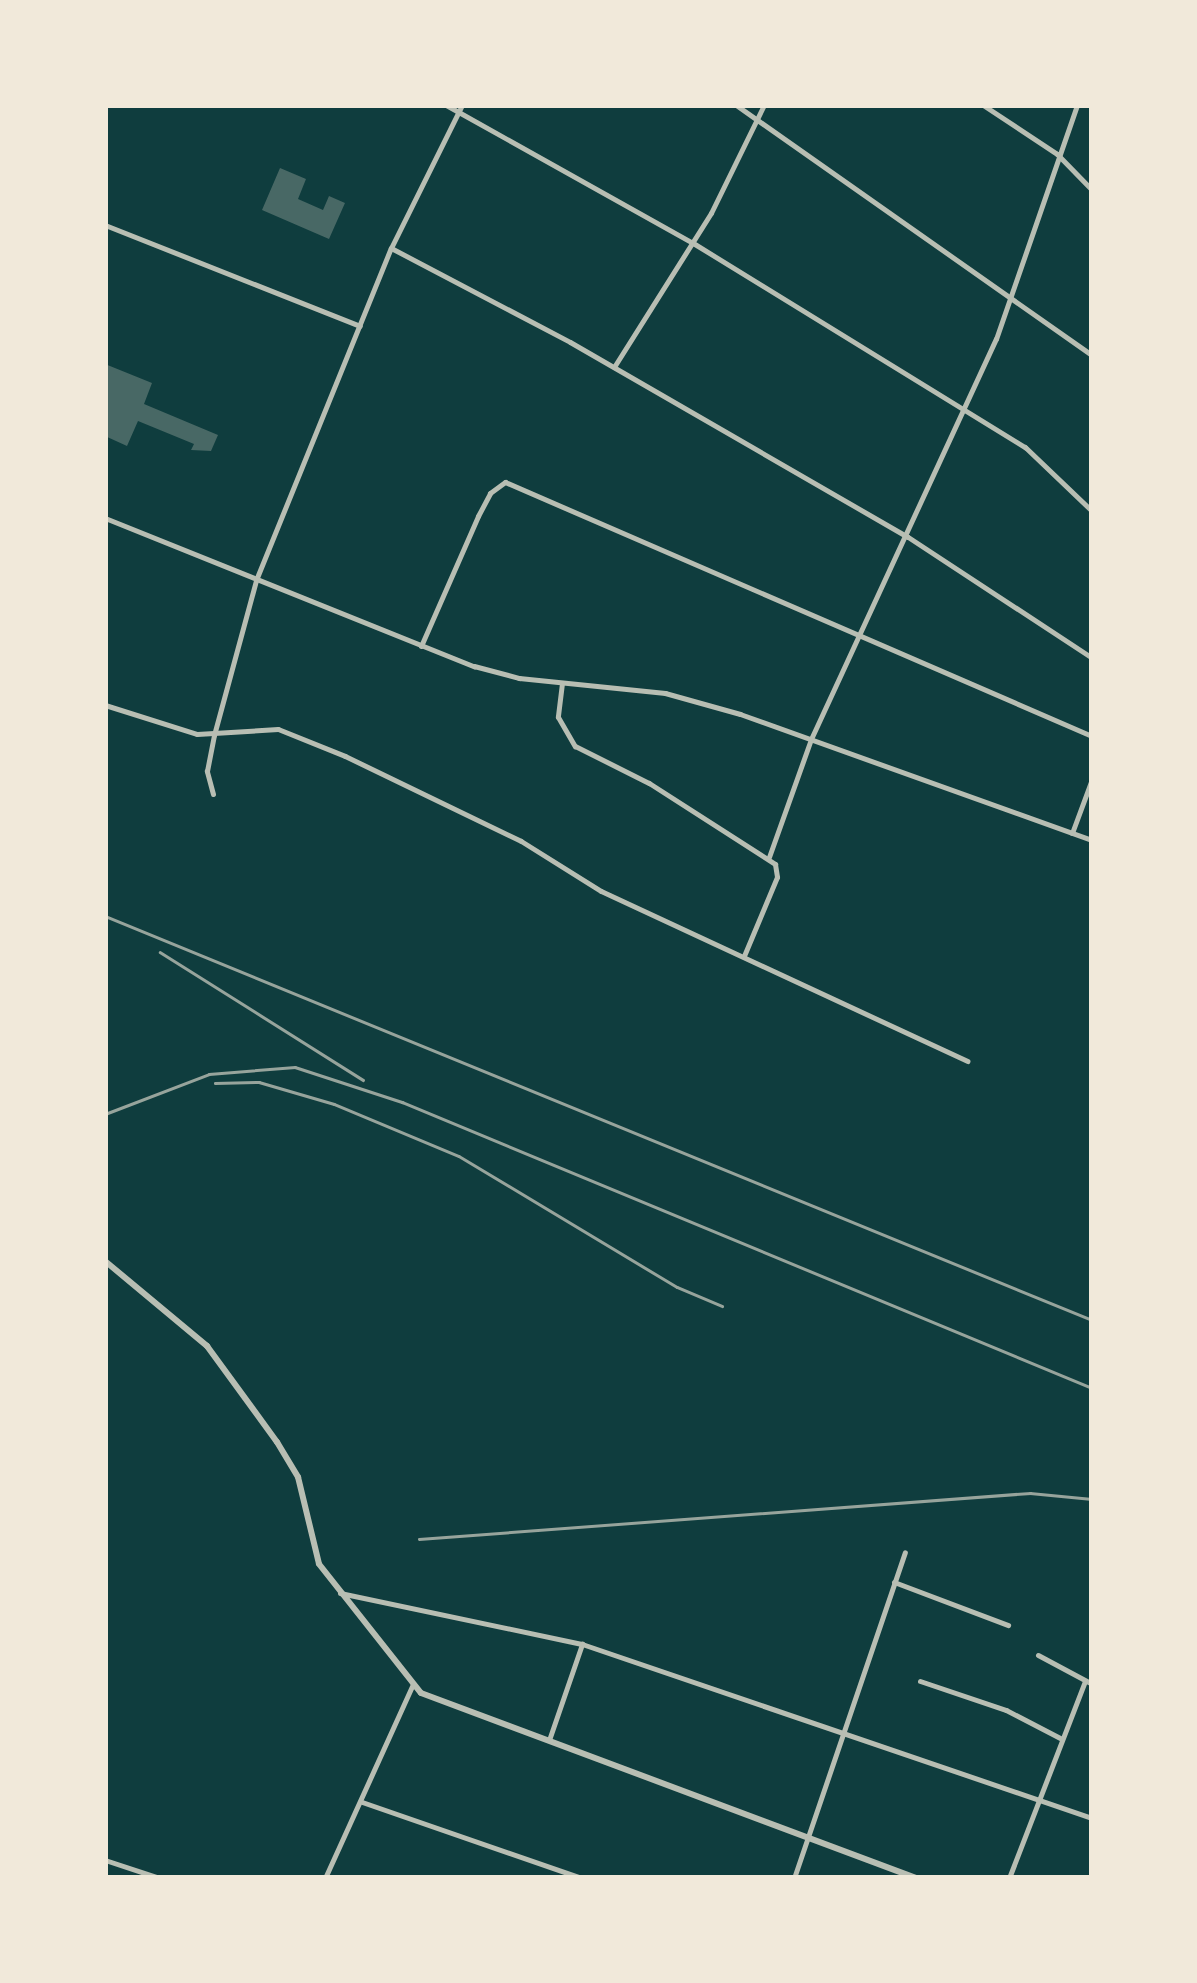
<!DOCTYPE html>
<style>
body{margin:0}
#map{position:relative;width:1197px;height:1983px;overflow:hidden;background:#0f3d3e;font-family:Overpass,sans-serif}
div>[style]{position:absolute}
.building>*{inset:0;background:#486865}
.minor>*{height:5px;margin:-2.5px;padding:0 2.5px;transform-origin:2.5px;border-radius:2.5px;background:#b8beb3}
.tertiary>*{height:6px;margin:-3px;padding:0 3px;transform-origin:3px;border-radius:3px;background:#b8beb3}
.rail>*{height:2.5px;margin:-1.25px;padding:0 1.25px;transform-origin:1.25px;border-radius:1.25px;background:#97a49c}
span{translate:-50% -50%;white-space:nowrap;text-align:center;line-height:1.15;-webkit-text-stroke:9px #f1e9da;paint-order:stroke}
.frame{position:absolute;inset:0;border:108px solid #f1e9da;pointer-events:none}
</style>
<div id="map">
<div class="building">
<i style="clip-path:polygon(280px 168px,306px 179px,298px 199px,323px 210px,329px 196px,345px 203px,329px 239px,262px 210px)"></i>
<i style="clip-path:polygon(105px 364px,152px 383px,144px 404px,218px 435px,211px 451px,191px 450px,194px 444px,138px 421px,127px 446px,105px 436px)"></i>
</div>
<div class="minor">
<i style="left:446px;top:105px;width:283px;rotate:29.2deg"></i>
<i style="left:693px;top:243px;width:390px;rotate:31.6deg"></i>
<i style="left:1025px;top:447px;width:93px;rotate:43.7deg"></i>
<i style="left:736px;top:105px;width:435px;rotate:35.1deg"></i>
<i style="left:983px;top:105px;width:89px;rotate:33.5deg"></i>
<i style="left:1057px;top:154px;width:50px;rotate:45.8deg"></i>
<i style="left:105px;top:225px;width:274px;rotate:21.6deg"></i>
<i style="left:391px;top:248px;width:202px;rotate:27.7deg"></i>
<i style="left:570px;top:342px;width:390px;rotate:30deg"></i>
<i style="left:908px;top:537px;width:220px;rotate:33.3deg"></i>
<i style="left:614px;top:367px;width:182px;rotate:-57.8deg"></i>
<i style="left:711px;top:213px;width:120px;rotate:-63.9deg"></i>
<i style="left:105px;top:518px;width:398px;rotate:21.9deg"></i>
<i style="left:474px;top:666px;width:47px;rotate:14.9deg"></i>
<i style="left:519px;top:678px;width:147px;rotate:5.9deg"></i>
<i style="left:665px;top:693px;width:78px;rotate:15.6deg"></i>
<i style="left:740px;top:714px;width:374px;rotate:19.7deg"></i>
<i style="left:421px;top:646px;width:142px;rotate:-66.3deg"></i>
<i style="left:478px;top:516px;width:26px;rotate:-62deg"></i>
<i style="left:490px;top:493px;width:19px;rotate:-36deg"></i>
<i style="left:505px;top:482px;width:640px;rotate:23.4deg"></i>
<i style="left:562px;top:683px;width:34px;rotate:97deg"></i>
<i style="left:558px;top:717px;width:34px;rotate:60deg"></i>
<i style="left:575px;top:746px;width:83px;rotate:26.6deg"></i>
<i style="left:649px;top:783px;width:150px;rotate:32.7deg"></i>
<i style="left:775px;top:864px;width:13px;rotate:81deg"></i>
<i style="left:777px;top:877px;width:86px;rotate:112.7deg"></i>
<i style="left:105px;top:705px;width:96px;rotate:17.5deg"></i>
<i style="left:197px;top:734px;width:81px;rotate:-3.5deg"></i>
<i style="left:278px;top:729px;width:72px;rotate:21.9deg"></i>
<i style="left:345px;top:756px;width:195px;rotate:25.8deg"></i>
<i style="left:521px;top:841px;width:94px;rotate:32deg"></i>
<i style="left:601px;top:891px;width:404px;rotate:24.9deg"></i>
<i style="left:213px;top:794px;width:24px;rotate:-105deg"></i>
<i style="left:207px;top:771px;width:37px;rotate:-79deg"></i>
<i style="left:214px;top:735px;width:161px;rotate:-74.8deg"></i>
<i style="left:256px;top:580px;width:358px;rotate:-67.9deg"></i>
<i style="left:391px;top:248px;width:160px;rotate:-63.6deg"></i>
<i style="left:1072px;top:833px;width:58px;rotate:-69.7deg"></i>
<i style="left:769px;top:857px;width:125px;rotate:-70.4deg"></i>
<i style="left:811px;top:739px;width:441px;rotate:-65.2deg"></i>
<i style="left:996px;top:339px;width:248px;rotate:-70.9deg"></i>
<i style="left:894px;top:1582px;width:122px;rotate:20.7deg"></i>
<i style="left:340px;top:1593px;width:247px;rotate:11.9deg"></i>
<i style="left:582px;top:1644px;width:539px;rotate:18.84deg"></i>
<i style="left:1038px;top:1655px;width:61px;rotate:28.2deg"></i>
<i style="left:920px;top:1681px;width:91px;rotate:18.6deg"></i>
<i style="left:1006px;top:1710px;width:63px;rotate:27.4deg"></i>
<i style="left:549px;top:1740px;width:102px;rotate:-71deg"></i>
<i style="left:362px;top:1802px;width:232px;rotate:19.1deg"></i>
<i style="left:105px;top:1860px;width:57px;rotate:18.4deg"></i>
<i style="left:325px;top:1878px;width:213px;rotate:-65.6deg"></i>
<i style="left:794px;top:1878px;width:344px;rotate:-71.2deg"></i>
<i style="left:1009px;top:1878px;width:211px;rotate:-68.9deg"></i>
</div>
<div class="tertiary">
<i style="left:105px;top:1261px;width:133px;rotate:39.8deg"></i>
<i style="left:207px;top:1346px;width:119px;rotate:53.9deg"></i>
<i style="left:277px;top:1442px;width:41px;rotate:59deg"></i>
<i style="left:298px;top:1477px;width:89px;rotate:76.4deg"></i>
<i style="left:319px;top:1564px;width:164px;rotate:51.7deg"></i>
<i style="left:421px;top:1693px;width:528px;rotate:20.49deg"></i>
</div>
<div class="rail">
<i style="left:105px;top:916px;width:1066px;rotate:22.26deg"></i>
<i style="left:160px;top:952px;width:240px;rotate:32.2deg"></i>
<i style="left:215px;top:1083px;width:44px;rotate:-1.3deg"></i>
<i style="left:259px;top:1082px;width:78px;rotate:16.3deg"></i>
<i style="left:334px;top:1104px;width:135px;rotate:22.6deg"></i>
<i style="left:459px;top:1156px;width:254px;rotate:31deg"></i>
<i style="left:677px;top:1287px;width:49px;rotate:22.9deg"></i>
<i style="left:105px;top:1114px;width:111px;rotate:-21deg"></i>
<i style="left:209px;top:1074px;width:86px;rotate:-4.7deg"></i>
<i style="left:295px;top:1067px;width:113px;rotate:18.1deg"></i>
<i style="left:402px;top:1102px;width:747px;rotate:22.51deg"></i>
<i style="left:419px;top:1539px;width:613px;rotate:-4.31deg"></i>
<i style="left:1030px;top:1493px;width:62px;rotate:5.5deg"></i>
</div>
<div class="frame"></div>
</div>
